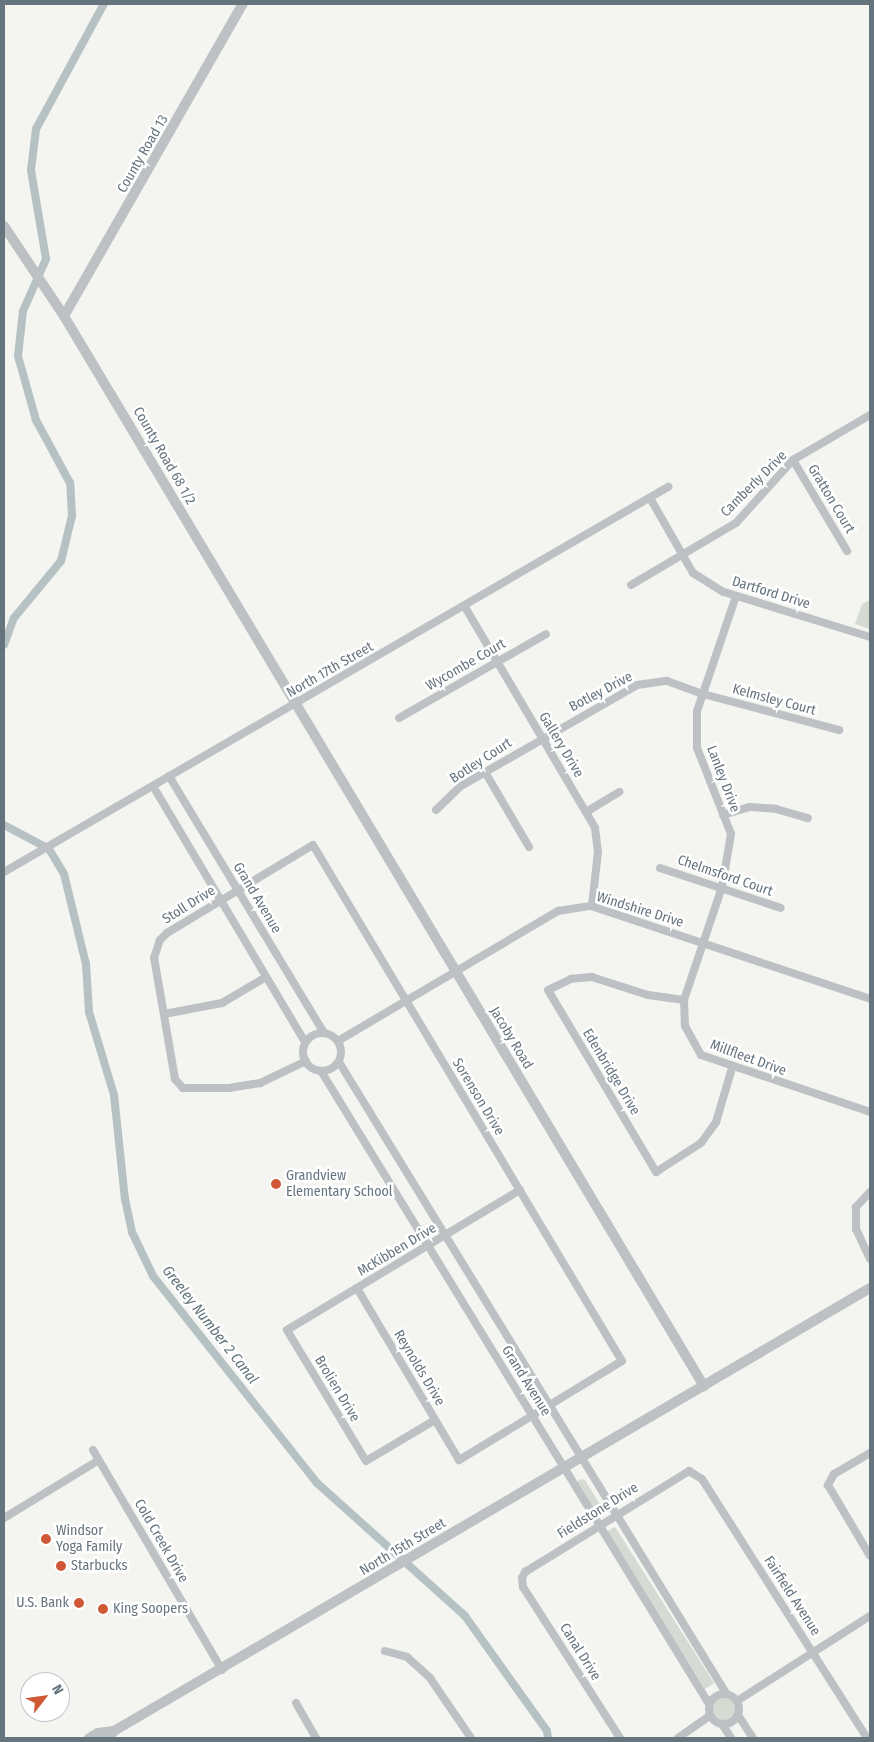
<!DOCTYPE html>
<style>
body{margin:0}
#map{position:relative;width:874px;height:1742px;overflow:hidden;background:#f4f4f0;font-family:"Fira Sans Condensed",sans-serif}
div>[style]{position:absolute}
.green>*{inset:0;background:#d5dad2}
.canal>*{height:8px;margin:-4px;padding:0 4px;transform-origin:4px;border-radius:4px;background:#b6c1c4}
.minor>*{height:8px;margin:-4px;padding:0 4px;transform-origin:4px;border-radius:4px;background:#bdc1c4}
.minor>.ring{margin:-4px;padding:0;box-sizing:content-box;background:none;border:8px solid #bdc1c4;border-radius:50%}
.tertiary>*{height:10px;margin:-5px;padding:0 5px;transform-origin:5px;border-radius:5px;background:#bdc1c4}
.dots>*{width:14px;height:14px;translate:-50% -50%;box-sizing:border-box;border:2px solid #fff;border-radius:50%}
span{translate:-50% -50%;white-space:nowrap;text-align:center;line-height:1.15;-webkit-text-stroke:5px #fff;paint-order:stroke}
.street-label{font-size:14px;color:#66747e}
.poi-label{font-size:14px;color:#66747e}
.left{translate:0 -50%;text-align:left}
.right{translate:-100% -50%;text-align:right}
.water-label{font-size:15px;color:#62757b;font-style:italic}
.frame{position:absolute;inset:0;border:5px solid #66747e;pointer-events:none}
.north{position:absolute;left:20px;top:1672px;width:50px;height:50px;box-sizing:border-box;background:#fff;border:1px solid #c2c7cb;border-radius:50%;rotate:60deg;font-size:14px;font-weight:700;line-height:20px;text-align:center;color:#66747e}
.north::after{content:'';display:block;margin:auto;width:18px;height:22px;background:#cf5836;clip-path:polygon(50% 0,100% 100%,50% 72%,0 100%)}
</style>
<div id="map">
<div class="green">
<div style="clip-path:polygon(870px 600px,870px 629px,855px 624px,862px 604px)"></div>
<div style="clip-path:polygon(580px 1479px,585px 1480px,603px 1509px,596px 1513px,576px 1483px)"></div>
<div style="clip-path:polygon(615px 1527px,714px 1683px,705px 1689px,606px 1532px)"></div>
<div style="clip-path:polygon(723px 1697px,731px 1700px,736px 1708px,733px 1717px,724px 1721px,715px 1717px,712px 1708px,715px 1700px)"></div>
</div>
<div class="canal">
<div style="left:4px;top:645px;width:29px;rotate:-70deg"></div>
<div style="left:14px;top:618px;width:74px;rotate:-50.5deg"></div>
<div style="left:61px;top:561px;width:46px;rotate:-76.3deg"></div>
<div style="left:72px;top:516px;width:33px;rotate:-93deg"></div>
<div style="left:70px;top:483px;width:72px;rotate:-118.4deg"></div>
<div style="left:36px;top:420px;width:66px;rotate:-105.7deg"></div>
<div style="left:18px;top:356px;width:45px;rotate:-83.7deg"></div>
<div style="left:23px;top:311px;width:57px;rotate:-66.1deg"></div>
<div style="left:46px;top:259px;width:90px;rotate:-99.6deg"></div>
<div style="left:31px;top:170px;width:41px;rotate:-83deg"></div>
<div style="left:36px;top:129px;width:142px;rotate:-61.5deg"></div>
<div style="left:4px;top:825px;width:51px;rotate:28.1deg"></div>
<div style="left:49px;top:849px;width:29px;rotate:59deg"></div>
<div style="left:64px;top:874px;width:93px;rotate:76.3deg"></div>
<div style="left:86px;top:964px;width:48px;rotate:86.4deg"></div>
<div style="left:89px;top:1012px;width:87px;rotate:73.2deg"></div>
<div style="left:114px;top:1095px;width:105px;rotate:84deg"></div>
<div style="left:125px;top:1199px;width:34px;rotate:78deg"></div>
<div style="left:132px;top:1232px;width:49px;rotate:64.5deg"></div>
<div style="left:153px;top:1276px;width:264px;rotate:51.6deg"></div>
<div style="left:317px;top:1483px;width:199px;rotate:41.9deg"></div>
<div style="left:465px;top:1616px;width:141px;rotate:54.5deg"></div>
<div style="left:547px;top:1731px;width:7px;rotate:82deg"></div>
</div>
<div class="minor">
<div style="left:793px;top:460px;width:106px;rotate:59.3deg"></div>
<div style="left:650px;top:498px;width:86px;rotate:60.2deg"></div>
<div style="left:693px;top:573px;width:36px;rotate:32deg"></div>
<div style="left:724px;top:592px;width:153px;rotate:17.1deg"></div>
<div style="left:631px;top:585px;width:122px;rotate:-30.6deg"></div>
<div style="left:736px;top:523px;width:85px;rotate:-47.9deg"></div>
<div style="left:793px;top:460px;width:89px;rotate:-30.3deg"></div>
<div style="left:736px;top:596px;width:121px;rotate:108.7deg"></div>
<div style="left:697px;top:711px;width:37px;rotate:90deg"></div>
<div style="left:697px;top:748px;width:92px;rotate:68.4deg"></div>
<div style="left:731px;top:834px;width:54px;rotate:99.6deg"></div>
<div style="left:722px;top:887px;width:119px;rotate:108.6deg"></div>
<div style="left:684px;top:1000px;width:26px;rotate:88deg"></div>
<div style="left:685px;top:1026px;width:33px;rotate:61deg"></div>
<div style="left:701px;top:1055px;width:178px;rotate:18.6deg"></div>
<div style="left:465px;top:607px;width:256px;rotate:59.5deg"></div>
<div style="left:595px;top:828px;width:23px;rotate:83deg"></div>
<div style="left:598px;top:851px;width:55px;rotate:96.2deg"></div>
<div style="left:399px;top:718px;width:169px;rotate:-29.7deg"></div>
<div style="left:485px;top:772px;width:87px;rotate:59.6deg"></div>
<div style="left:169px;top:776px;width:300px;rotate:58.9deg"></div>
<div style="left:153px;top:786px;width:298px;rotate:59.3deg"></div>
<div style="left:436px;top:810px;width:35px;rotate:-44deg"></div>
<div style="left:461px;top:786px;width:203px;rotate:-29.8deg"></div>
<div style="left:637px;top:685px;width:30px;rotate:-8deg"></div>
<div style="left:667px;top:681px;width:38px;rotate:20deg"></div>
<div style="left:703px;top:694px;width:141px;rotate:14.8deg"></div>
<div style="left:586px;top:812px;width:39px;rotate:-31deg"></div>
<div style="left:723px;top:815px;width:28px;rotate:-17deg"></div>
<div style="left:750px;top:807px;width:26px;rotate:4deg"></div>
<div style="left:776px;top:809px;width:33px;rotate:16deg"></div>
<div style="left:660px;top:868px;width:127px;rotate:18.3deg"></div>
<div style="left:4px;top:872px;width:768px;rotate:-30.11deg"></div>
<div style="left:684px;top:1000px;width:36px;rotate:-172deg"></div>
<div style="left:648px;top:995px;width:59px;rotate:-162.2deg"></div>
<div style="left:592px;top:977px;width:21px;rotate:175deg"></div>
<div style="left:571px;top:979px;width:25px;rotate:154deg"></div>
<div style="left:548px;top:990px;width:212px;rotate:59.3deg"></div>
<div style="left:656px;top:1172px;width:54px;rotate:-32.8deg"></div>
<div style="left:701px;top:1143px;width:26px;rotate:-54deg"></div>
<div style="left:716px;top:1122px;width:56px;rotate:-73.5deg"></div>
<div style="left:164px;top:1014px;width:59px;rotate:-10.7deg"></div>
<div style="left:222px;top:1003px;width:51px;rotate:-30.6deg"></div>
<div class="ring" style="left:303px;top:1033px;width:30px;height:30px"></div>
<div style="left:338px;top:1041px;width:256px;rotate:-30.6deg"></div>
<div style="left:558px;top:911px;width:33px;rotate:-9deg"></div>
<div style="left:591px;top:906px;width:294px;rotate:18.4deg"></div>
<div style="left:306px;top:1061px;width:51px;rotate:154.4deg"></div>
<div style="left:260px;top:1083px;width:30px;rotate:171deg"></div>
<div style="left:230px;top:1088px;width:47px;rotate:180deg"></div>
<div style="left:183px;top:1088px;width:12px;rotate:-132deg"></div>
<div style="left:175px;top:1079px;width:123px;rotate:-99.8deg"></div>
<div style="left:154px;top:958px;width:19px;rotate:-72deg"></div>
<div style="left:160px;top:940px;width:10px;rotate:-45deg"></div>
<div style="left:167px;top:933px;width:170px;rotate:-31.1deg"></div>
<div style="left:313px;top:845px;width:601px;rotate:59.09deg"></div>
<div style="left:622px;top:1361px;width:191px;rotate:148.7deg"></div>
<div style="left:459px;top:1460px;width:200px;rotate:-120.7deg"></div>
<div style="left:339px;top:1062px;width:740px;rotate:58.48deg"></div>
<div style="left:321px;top:1071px;width:742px;rotate:58.49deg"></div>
<div style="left:870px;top:1192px;width:21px;rotate:133deg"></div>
<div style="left:856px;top:1207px;width:22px;rotate:90deg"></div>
<div style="left:856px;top:1229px;width:33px;rotate:65deg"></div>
<div style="left:435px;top:1420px;width:80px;rotate:149.3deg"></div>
<div style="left:366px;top:1461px;width:153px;rotate:-121.1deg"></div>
<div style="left:287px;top:1330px;width:272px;rotate:-31deg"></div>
<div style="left:93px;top:1450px;width:255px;rotate:59.6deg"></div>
<div style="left:870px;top:1453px;width:42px;rotate:149.7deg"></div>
<div style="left:834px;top:1474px;width:13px;rotate:119deg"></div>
<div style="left:828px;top:1485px;width:82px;rotate:59.4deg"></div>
<div style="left:4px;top:1518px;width:111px;rotate:-31.4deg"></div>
<div style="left:385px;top:1651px;width:23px;rotate:15deg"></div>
<div style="left:407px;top:1657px;width:31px;rotate:42deg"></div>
<div style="left:430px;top:1678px;width:73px;rotate:55.7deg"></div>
<div class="ring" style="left:709px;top:1694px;width:22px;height:22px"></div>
<div style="left:737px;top:1701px;width:158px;rotate:-32.6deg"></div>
<div style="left:296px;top:1703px;width:40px;rotate:60.3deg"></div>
<div style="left:738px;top:1715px;width:27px;rotate:57deg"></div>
<div style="left:722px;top:1724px;width:17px;rotate:57deg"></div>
<div style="left:620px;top:1738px;width:179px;rotate:-122.7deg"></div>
<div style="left:523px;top:1587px;width:9px;rotate:-96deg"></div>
<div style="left:522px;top:1578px;width:7px;rotate:-63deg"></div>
<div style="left:525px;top:1572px;width:193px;rotate:-31.6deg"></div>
<div style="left:689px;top:1471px;width:15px;rotate:32deg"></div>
<div style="left:702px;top:1479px;width:307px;rotate:57.5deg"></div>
<div style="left:678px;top:1738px;width:39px;rotate:-35deg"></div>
</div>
<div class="tertiary">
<div style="left:4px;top:226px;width:108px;rotate:56.3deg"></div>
<div style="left:64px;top:316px;width:1247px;rotate:59.12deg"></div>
<div style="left:64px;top:316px;width:360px;rotate:-60.2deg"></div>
<div style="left:89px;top:1738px;width:10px;rotate:-29deg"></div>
<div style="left:98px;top:1733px;width:16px;rotate:-7deg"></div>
<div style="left:108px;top:1738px;width:9px;rotate:-49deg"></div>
<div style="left:114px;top:1731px;width:876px;rotate:-30.37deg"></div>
</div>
<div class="dots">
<div style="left:276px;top:1184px;background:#cf5836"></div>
<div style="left:46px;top:1539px;background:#cf5836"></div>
<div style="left:61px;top:1566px;background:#cf5836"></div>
<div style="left:79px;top:1603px;background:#cf5836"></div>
<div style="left:103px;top:1609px;background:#cf5836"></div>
</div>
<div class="street-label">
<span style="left:143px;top:154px;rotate:-60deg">County Road 13</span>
<span style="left:164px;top:456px;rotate:60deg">County Road 68 1/2</span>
<span style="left:754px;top:484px;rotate:-45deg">Camberly Drive</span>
<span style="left:831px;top:499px;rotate:59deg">Gratton Court</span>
<span style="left:771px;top:593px;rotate:17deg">Dartford Drive</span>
<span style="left:466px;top:665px;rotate:-30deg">Wycombe Court</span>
<span style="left:330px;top:670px;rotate:-30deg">North 17th Street</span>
<span style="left:601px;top:692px;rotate:-28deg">Botley Drive</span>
<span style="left:774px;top:700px;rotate:15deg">Kelmsley Court</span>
<span style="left:561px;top:745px;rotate:59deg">Gallery Drive</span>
<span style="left:481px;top:761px;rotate:-33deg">Botley Court</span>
<span style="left:723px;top:779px;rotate:69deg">Lanley Drive</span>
<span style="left:725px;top:876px;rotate:19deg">Chelmsford Court</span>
<span style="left:257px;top:898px;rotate:59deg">Grand Avenue</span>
<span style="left:189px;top:905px;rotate:-32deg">Stoll Drive</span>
<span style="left:640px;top:910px;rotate:17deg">Windshire Drive</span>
<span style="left:511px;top:1038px;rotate:59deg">Jacoby Road</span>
<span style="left:748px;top:1058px;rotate:20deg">Millfleet Drive</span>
<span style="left:611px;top:1072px;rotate:59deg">Edenbridge Drive</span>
<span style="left:478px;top:1097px;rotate:59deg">Sorenson Drive</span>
<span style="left:397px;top:1250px;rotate:-31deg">McKibben Drive</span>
<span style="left:419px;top:1368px;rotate:59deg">Reynolds Drive</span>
<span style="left:526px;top:1381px;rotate:58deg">Grand Avenue</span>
<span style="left:337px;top:1389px;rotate:59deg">Brolien Drive</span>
<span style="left:598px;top:1511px;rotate:-32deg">Fieldstone Drive</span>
<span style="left:161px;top:1541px;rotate:60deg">Cold Creek Drive</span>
<span style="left:403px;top:1547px;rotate:-31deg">North 15th Street</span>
<span style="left:792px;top:1596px;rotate:57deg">Fairfield Avenue</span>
<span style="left:580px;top:1652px;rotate:58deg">Canal Drive</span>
</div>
<div class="poi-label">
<span class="left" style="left:286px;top:1184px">Grandview<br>Elementary School</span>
<span class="left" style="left:56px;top:1539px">Windsor<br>Yoga Family</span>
<span class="left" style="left:71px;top:1566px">Starbucks</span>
<span class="right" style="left:69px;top:1603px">U.S. Bank</span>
<span class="left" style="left:113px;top:1609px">King Soopers</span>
</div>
<div class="water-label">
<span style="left:210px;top:1325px;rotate:52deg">Greeley Number 2 Canal</span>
</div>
<div class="frame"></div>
<div class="north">N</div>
</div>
